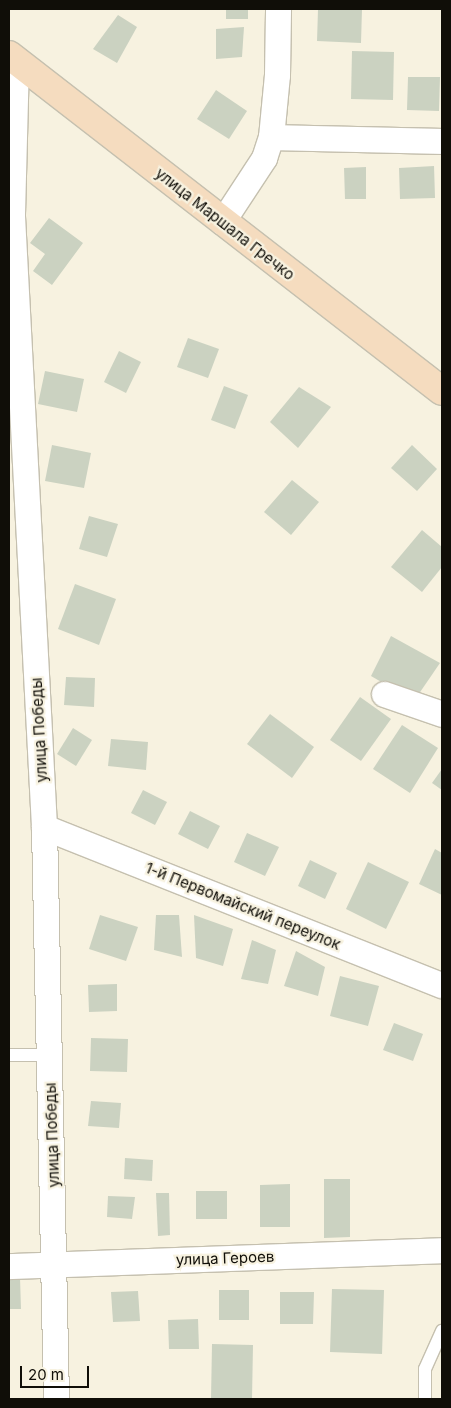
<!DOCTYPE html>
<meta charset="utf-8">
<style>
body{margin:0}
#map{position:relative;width:451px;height:1408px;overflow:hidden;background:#f7f2e0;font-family:Inter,sans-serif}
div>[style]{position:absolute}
.building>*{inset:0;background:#cbd2c1}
.roads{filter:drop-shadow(1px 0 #c5c0af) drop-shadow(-1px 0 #c5c0af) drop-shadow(0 1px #c5c0af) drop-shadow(0 -1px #c5c0af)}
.lane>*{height:12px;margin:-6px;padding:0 6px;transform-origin:6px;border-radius:6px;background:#fff}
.street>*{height:25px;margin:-12.5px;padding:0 12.5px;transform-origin:12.5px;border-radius:12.5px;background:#fff}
.secondary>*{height:28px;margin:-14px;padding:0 14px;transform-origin:14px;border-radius:14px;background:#f5dcbf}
span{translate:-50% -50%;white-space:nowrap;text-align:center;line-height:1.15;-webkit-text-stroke:4.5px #f7f2e0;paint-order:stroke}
.street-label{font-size:15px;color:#100e08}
.frame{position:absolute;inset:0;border:10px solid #100e08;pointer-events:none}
.scale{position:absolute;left:20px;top:1366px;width:69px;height:22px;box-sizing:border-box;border:2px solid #100e08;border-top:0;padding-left:6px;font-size:15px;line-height:18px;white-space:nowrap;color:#100e08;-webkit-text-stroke:4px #f7f2e0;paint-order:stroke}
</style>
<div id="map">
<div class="building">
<div style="clip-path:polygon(226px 9px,248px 9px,248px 19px,226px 19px)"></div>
<div style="clip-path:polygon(318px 9px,362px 9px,361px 43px,317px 41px)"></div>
<div style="clip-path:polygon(118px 15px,137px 27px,117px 63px,93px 49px)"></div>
<div style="clip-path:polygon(244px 27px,242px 57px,216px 59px,216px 29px)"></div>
<div style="clip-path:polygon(352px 51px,394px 52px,393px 100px,351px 99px)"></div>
<div style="clip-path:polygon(408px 77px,440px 77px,439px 111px,407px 110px)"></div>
<div style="clip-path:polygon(216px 90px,247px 111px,229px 139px,197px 119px)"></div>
<div style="clip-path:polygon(434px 166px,435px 198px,400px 199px,399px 168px)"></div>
<div style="clip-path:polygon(366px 167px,366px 199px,345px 199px,344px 168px)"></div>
<div style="clip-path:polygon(49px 218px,83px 243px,52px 285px,33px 271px,45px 254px,30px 243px)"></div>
<div style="clip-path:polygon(188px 338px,219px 349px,208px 378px,177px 367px)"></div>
<div style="clip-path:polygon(119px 351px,141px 362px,126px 393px,104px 382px)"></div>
<div style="clip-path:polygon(45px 371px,84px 379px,77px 412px,38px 404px)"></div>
<div style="clip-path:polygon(224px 386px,248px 395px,235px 429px,211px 420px)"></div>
<div style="clip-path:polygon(299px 387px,331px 407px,298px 448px,270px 422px)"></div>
<div style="clip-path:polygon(52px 445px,91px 453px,84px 488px,45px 481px)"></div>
<div style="clip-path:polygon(412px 445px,437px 469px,417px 491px,391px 468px)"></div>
<div style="clip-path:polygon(292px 480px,319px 502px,291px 535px,264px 512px)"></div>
<div style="clip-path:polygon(89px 516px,118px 524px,107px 557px,79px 549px)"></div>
<div style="clip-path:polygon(422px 530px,442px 547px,442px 567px,422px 592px,391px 567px)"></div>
<div style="clip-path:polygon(75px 584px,116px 599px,99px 645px,58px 629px)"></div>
<div style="clip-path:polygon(391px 636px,440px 663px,414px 701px,371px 676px)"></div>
<div style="clip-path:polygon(66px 677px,95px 678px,94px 707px,64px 705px)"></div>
<div style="clip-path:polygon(360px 697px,391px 719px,361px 761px,330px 740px)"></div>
<div style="clip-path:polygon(270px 714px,314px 747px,292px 778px,247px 744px)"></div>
<div style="clip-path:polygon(402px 725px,438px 748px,410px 793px,373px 769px)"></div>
<div style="clip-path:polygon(73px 728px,92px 740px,76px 766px,57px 754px)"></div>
<div style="clip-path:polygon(111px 739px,148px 742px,146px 770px,108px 766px)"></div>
<div style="clip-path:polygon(442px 769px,442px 790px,432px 783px)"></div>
<div style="clip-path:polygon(143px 790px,167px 802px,155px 825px,131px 813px)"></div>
<div style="clip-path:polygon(190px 811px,220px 826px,208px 849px,178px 834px)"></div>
<div style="clip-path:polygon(247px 833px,279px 847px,265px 876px,234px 862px)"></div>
<div style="clip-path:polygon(435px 849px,442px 853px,442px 895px,419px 884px)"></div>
<div style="clip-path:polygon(310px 860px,337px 873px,325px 899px,298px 886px)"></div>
<div style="clip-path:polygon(368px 862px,409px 882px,386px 929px,346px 909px)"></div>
<div style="clip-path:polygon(100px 915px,138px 927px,126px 961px,89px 949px)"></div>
<div style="clip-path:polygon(156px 915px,179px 915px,182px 957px,154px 950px)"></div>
<div style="clip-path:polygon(194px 915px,233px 929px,223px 966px,196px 958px)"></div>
<div style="clip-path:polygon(252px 940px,276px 950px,268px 984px,241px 979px)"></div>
<div style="clip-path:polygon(296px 951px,325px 967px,318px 996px,284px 986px)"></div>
<div style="clip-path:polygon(340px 976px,379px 986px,368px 1026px,330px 1016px)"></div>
<div style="clip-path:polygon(117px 984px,117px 1011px,89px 1012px,88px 985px)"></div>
<div style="clip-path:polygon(394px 1023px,423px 1034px,413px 1061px,383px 1050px)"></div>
<div style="clip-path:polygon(91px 1038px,128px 1039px,127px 1072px,90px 1071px)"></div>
<div style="clip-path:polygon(91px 1101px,121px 1103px,119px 1128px,88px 1126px)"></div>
<div style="clip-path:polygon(125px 1158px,153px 1160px,152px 1181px,124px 1179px)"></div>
<div style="clip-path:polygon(324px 1179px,350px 1179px,350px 1237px,324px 1238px)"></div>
<div style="clip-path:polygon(290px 1184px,290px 1227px,260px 1227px,260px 1185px)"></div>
<div style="clip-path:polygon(196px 1191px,227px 1191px,227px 1219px,196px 1219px)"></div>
<div style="clip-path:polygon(156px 1193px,169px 1193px,170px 1235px,158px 1236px)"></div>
<div style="clip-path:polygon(108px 1196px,135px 1197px,132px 1219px,107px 1217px)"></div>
<div style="clip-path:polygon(9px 1278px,20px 1278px,21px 1309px,9px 1309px)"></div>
<div style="clip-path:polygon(332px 1289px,384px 1290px,382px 1354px,330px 1352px)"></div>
<div style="clip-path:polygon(219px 1290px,249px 1290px,249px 1320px,219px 1320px)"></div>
<div style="clip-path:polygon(138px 1291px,140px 1321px,113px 1322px,111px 1292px)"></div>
<div style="clip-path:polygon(280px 1292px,314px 1292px,313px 1324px,280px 1324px)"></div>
<div style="clip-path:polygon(198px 1319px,199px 1349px,169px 1349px,168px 1320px)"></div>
<div style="clip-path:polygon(212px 1344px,253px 1345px,252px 1399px,211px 1399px)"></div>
</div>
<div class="roads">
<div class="lane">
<div style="left:9px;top:1055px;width:41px"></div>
<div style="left:425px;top:1399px;width:30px;rotate:-90deg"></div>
<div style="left:425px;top:1369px;width:42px;rotate:-65.9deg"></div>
</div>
<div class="street">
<div style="left:16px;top:61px;width:155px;rotate:91.5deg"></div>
<div style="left:12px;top:216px;width:612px;rotate:87deg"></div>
<div style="left:44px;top:827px;width:572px;rotate:88.8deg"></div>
<div style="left:271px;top:137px;width:171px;rotate:1.3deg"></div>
<div style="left:222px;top:222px;width:77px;rotate:-56.7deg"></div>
<div style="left:264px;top:158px;width:22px;rotate:-72deg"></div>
<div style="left:271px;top:137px;width:62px;rotate:-84.5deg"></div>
<div style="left:277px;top:75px;width:66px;rotate:-89.1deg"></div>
<div style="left:384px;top:694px;width:61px;rotate:19deg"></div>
<div style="left:44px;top:827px;width:428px;rotate:21.7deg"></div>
<div style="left:9px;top:1266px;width:433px;rotate:-2.1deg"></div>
</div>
<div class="secondary">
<div style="left:9px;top:55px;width:548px;rotate:37.81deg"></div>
</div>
</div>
<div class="street-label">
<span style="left:225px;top:224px;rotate:38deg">улица Маршала Гречко</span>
<span style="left:39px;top:730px;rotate:-93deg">улица Победы</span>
<span style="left:243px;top:906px;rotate:22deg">1-й Первомайский переулок</span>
<span style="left:52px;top:1135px;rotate:-92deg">улица Победы</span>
<span style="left:225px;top:1258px;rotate:-2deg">улица Героев</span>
</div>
<div class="frame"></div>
<div class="scale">20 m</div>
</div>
